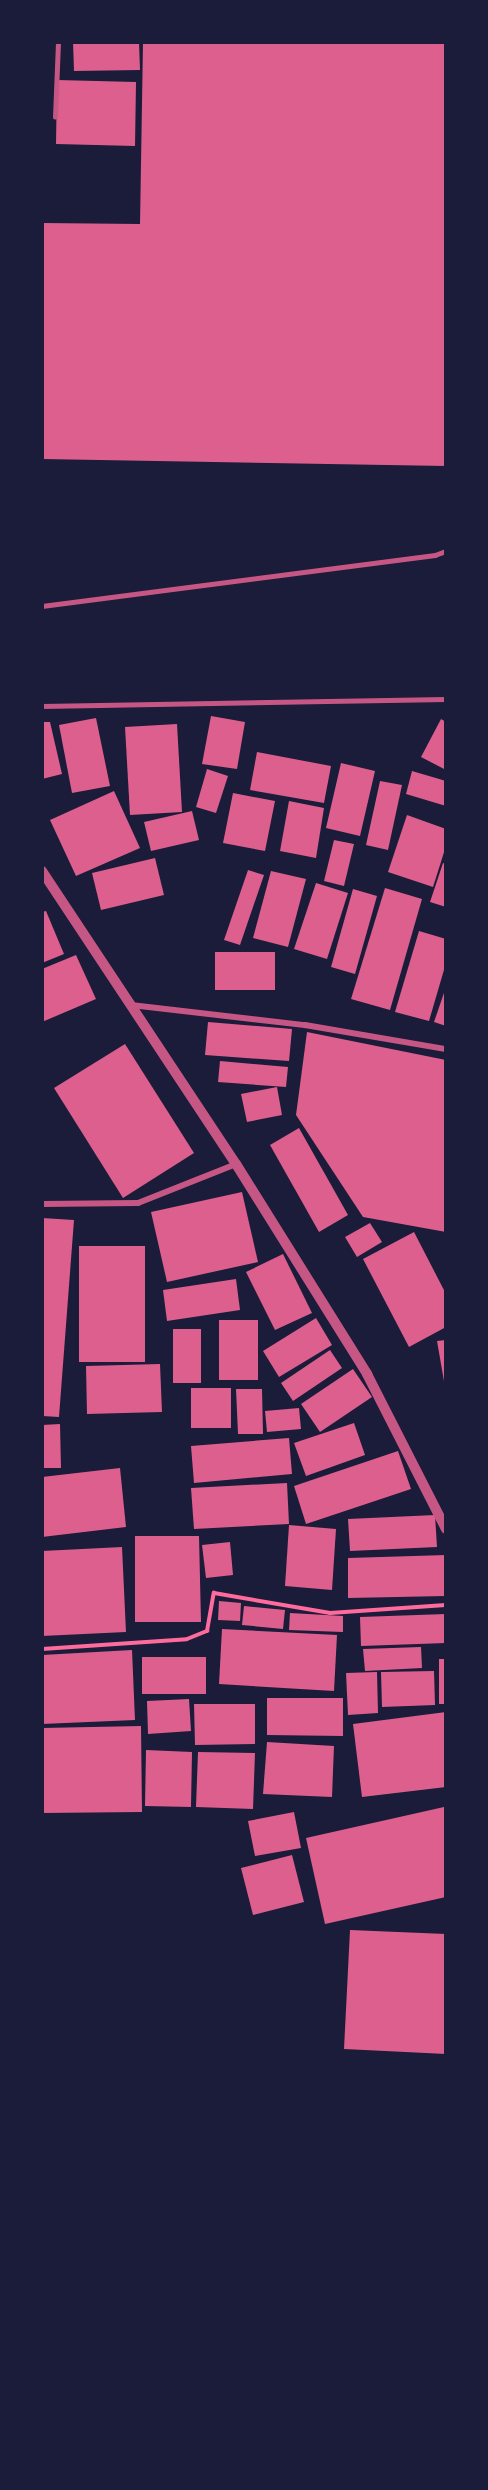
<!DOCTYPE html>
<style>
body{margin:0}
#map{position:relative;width:488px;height:2490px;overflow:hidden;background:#1b1b3a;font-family:"Alegreya Sans",sans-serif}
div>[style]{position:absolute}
.building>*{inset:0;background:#dd5f8e}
.path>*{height:4px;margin:-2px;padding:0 2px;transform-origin:2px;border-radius:2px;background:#ff6b9d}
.service>*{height:4.5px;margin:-2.25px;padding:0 2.25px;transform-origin:2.25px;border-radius:2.25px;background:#c65784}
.minor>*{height:6px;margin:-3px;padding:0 3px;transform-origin:3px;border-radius:3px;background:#c65784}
.tertiary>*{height:10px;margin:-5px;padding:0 5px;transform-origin:5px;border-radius:5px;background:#c65784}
span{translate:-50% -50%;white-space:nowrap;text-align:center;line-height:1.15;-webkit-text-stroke:6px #1b1b3a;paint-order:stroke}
.frame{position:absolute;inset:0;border:44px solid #1b1b3a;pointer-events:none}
</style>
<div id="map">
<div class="building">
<div style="clip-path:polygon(73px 42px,139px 42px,140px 70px,74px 71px)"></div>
<div style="clip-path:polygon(143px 42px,446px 42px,446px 466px,42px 459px,42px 223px,140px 224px)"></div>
<div style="clip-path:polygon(57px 80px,136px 82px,135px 146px,56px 144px)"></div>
<div style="clip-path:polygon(211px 716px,245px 722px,237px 769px,202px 764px)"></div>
<div style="clip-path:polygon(96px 718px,110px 786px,72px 793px,59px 725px)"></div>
<div style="clip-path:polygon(441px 719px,446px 722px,446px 770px,421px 757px)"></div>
<div style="clip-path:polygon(42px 722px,50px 722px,62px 774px,42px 779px)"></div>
<div style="clip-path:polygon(177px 724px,182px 812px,130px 815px,125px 727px)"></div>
<div style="clip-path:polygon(257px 752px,331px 766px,324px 803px,250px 790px)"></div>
<div style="clip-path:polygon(341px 763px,375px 771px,360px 836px,326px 828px)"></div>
<div style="clip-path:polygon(207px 769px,228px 776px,216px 813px,196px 807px)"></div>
<div style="clip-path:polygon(412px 771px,446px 781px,446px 806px,406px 794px)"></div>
<div style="clip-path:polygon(380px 781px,402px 785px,388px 850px,366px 845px)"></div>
<div style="clip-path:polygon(114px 791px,140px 848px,76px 876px,50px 820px)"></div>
<div style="clip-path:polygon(233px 793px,275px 801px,265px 851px,223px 843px)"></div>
<div style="clip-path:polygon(289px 801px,324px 808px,316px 858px,280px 851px)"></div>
<div style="clip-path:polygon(192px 811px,199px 840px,151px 851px,144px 822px)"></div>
<div style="clip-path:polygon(407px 815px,446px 829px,446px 846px,433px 887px,388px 872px)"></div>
<div style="clip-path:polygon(334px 840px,354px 844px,344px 886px,324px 881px)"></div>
<div style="clip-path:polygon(155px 858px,164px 895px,101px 910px,92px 873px)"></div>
<div style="clip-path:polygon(443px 863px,446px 864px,446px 907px,430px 902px)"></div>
<div style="clip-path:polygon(248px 870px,264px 875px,240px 945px,224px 940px)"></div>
<div style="clip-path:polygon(271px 871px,306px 879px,288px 947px,253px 938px)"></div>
<div style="clip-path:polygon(316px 883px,348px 893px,327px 959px,294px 949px)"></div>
<div style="clip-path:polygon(385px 888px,422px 899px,390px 1010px,351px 999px)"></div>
<div style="clip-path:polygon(353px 889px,377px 896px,355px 974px,331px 967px)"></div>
<div style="clip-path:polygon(46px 911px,64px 954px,42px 963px,42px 912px)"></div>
<div style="clip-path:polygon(419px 931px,446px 939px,446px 963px,429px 1021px,395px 1012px)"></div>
<div style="clip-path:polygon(215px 952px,275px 952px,275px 990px,215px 990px)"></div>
<div style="clip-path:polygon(76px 955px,96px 999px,42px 1022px,42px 969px)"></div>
<div style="clip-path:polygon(446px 987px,446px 1026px,434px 1022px)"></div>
<div style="clip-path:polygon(208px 1022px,292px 1029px,289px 1061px,205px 1055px)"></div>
<div style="clip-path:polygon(307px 1032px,446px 1060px,446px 1232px,363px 1217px,296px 1115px)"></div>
<div style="clip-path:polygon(125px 1044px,194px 1153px,123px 1198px,54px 1088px)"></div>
<div style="clip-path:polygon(220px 1061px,288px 1067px,286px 1087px,218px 1082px)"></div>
<div style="clip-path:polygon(277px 1087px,282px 1115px,247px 1122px,241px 1094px)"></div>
<div style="clip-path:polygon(299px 1128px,348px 1215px,319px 1232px,270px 1145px)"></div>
<div style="clip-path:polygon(242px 1192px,258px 1262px,167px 1282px,151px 1212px)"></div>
<div style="clip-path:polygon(42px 1218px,74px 1220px,59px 1417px,42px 1416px)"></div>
<div style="clip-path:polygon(370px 1223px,382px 1242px,357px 1257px,345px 1237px)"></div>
<div style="clip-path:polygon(414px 1232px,446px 1294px,446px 1327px,409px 1347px,363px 1259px)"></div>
<div style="clip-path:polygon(79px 1246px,145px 1246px,145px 1362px,79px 1362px)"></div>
<div style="clip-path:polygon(283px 1254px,312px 1313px,275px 1330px,246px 1272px)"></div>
<div style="clip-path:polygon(236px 1279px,240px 1310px,167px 1321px,163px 1290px)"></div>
<div style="clip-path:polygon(316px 1318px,332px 1345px,279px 1377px,263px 1351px)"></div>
<div style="clip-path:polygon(219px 1320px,258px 1320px,258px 1380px,219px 1380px)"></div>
<div style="clip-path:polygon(173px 1329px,201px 1329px,201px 1383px,173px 1383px)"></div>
<div style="clip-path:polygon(446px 1340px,446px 1387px,445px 1387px,437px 1341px)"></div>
<div style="clip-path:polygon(330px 1350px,342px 1368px,293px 1401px,281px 1383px)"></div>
<div style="clip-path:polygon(160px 1364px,162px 1412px,87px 1414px,86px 1366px)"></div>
<div style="clip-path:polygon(353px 1369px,372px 1397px,320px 1432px,301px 1404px)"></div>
<div style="clip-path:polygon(191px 1388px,231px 1388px,231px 1428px,191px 1428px)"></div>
<div style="clip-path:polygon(236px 1389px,262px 1389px,263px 1434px,238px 1434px)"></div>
<div style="clip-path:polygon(299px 1408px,301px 1429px,267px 1432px,265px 1411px)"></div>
<div style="clip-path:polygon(354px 1423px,365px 1455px,306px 1476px,294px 1443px)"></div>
<div style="clip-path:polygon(60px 1424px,61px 1468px,42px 1468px,42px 1425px)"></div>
<div style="clip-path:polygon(289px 1438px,292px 1474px,194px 1483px,191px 1446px)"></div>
<div style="clip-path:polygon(398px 1451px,411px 1489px,306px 1524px,294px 1486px)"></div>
<div style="clip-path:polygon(120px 1468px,126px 1527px,42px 1537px,42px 1477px)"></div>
<div style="clip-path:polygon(287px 1483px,289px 1524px,194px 1529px,191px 1488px)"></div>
<div style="clip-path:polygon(435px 1515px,437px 1547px,350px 1551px,348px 1519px)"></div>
<div style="clip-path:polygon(289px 1525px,336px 1529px,332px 1590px,285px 1586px)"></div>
<div style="clip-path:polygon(135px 1536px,199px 1536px,201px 1622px,135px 1622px)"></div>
<div style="clip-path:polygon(230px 1542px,233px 1575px,206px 1578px,202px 1545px)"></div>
<div style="clip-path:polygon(122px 1547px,126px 1632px,42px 1636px,42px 1551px)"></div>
<div style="clip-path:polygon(446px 1555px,446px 1596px,348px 1598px,348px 1558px)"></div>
<div style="clip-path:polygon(219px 1601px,241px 1603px,240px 1621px,218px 1620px)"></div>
<div style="clip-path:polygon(244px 1606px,285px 1610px,283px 1629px,242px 1625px)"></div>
<div style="clip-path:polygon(290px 1613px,343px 1616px,343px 1632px,289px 1630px)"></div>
<div style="clip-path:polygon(446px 1614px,446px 1643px,361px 1646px,360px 1617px)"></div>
<div style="clip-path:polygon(222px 1629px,337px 1635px,334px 1691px,219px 1684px)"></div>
<div style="clip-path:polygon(421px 1647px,422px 1668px,365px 1671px,363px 1649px)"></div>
<div style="clip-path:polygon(132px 1650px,135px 1720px,42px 1724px,42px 1655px)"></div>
<div style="clip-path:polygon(142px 1657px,206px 1657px,206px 1694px,142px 1694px)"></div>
<div style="clip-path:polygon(439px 1659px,446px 1659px,446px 1704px,439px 1704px)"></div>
<div style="clip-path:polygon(434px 1671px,435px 1705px,382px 1707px,381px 1672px)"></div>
<div style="clip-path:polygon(377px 1672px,378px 1713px,348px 1715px,346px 1673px)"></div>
<div style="clip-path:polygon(267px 1698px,343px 1698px,343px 1736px,267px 1735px)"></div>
<div style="clip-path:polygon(189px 1699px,191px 1731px,148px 1734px,147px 1701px)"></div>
<div style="clip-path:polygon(194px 1704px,255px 1704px,255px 1744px,195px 1745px)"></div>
<div style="clip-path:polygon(446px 1712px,446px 1787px,362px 1797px,353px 1724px)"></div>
<div style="clip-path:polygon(141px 1726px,142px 1812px,42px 1813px,42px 1728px)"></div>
<div style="clip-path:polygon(267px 1742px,334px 1746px,332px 1797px,263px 1794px)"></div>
<div style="clip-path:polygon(146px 1750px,192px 1752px,191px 1807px,145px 1806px)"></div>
<div style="clip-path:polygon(198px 1752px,255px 1753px,253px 1809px,196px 1807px)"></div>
<div style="clip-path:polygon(444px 1807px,446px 1897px,325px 1924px,306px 1838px)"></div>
<div style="clip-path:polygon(294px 1812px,301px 1848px,255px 1856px,248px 1821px)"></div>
<div style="clip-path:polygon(292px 1855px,304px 1902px,253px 1915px,241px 1868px)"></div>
<div style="clip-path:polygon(350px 1930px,446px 1934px,446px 2054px,344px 2049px)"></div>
</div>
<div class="path">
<div style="left:42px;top:1649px;width:145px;rotate:-3.9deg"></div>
<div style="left:187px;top:1639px;width:22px;rotate:-22deg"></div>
<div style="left:207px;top:1631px;width:39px;rotate:-80deg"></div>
<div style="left:214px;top:1593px;width:118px;rotate:9.8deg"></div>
<div style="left:330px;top:1613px;width:116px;rotate:-3.9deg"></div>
</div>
<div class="service">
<div style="left:55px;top:117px;width:75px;rotate:-87.7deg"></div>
<div style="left:42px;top:606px;width:396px;rotate:-7.4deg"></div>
<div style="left:435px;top:555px;width:12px;rotate:-20deg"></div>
<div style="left:42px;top:706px;width:404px;rotate:-1deg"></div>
</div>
<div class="minor">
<div style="left:131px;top:1005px;width:175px;rotate:6.6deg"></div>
<div style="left:305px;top:1025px;width:143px;rotate:9.7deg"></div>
<div style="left:42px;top:1204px;width:96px;rotate:-0.6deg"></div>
<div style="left:138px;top:1203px;width:105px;rotate:-21.7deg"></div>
</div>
<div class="tertiary">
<div style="left:42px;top:871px;width:351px;rotate:56.5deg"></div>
<div style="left:236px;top:1164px;width:248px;rotate:58deg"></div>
<div style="left:367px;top:1374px;width:174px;rotate:63deg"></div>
</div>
<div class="frame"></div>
</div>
